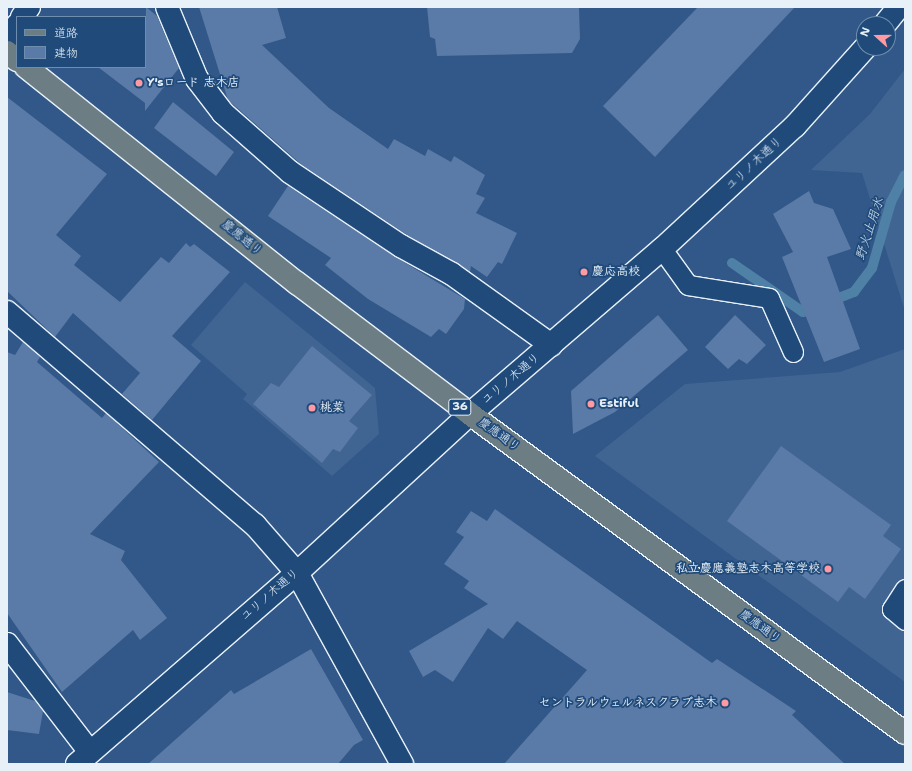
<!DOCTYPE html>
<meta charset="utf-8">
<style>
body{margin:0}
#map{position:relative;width:912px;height:771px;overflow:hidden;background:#315888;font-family:"Shantell Sans","Klee One",sans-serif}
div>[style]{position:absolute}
.built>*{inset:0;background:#406593}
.stream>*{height:10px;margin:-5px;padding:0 5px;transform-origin:5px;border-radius:5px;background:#4f80a6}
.building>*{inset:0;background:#5a7aa7}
.roads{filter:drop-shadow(1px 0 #e8f1f8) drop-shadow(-1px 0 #e8f1f8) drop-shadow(0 1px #e8f1f8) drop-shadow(0 -1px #e8f1f8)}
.lane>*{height:19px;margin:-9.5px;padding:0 9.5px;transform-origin:9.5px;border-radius:9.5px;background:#1f4a7a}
.street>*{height:22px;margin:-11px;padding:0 11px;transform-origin:11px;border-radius:11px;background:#1f4a7a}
.secondary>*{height:22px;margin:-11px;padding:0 11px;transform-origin:11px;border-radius:11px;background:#1f4a7a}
.primary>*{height:22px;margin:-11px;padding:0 11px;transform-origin:11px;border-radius:11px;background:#6c7e84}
.dots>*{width:11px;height:11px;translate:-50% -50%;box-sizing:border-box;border:2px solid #1f4a7a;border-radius:50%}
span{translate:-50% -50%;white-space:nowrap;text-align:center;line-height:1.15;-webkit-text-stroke:3.5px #1f4a7a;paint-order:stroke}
.shield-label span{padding:1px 3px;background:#1f4a7a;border:1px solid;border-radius:3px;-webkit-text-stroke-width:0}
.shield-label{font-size:11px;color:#e8f1f8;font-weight:700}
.poi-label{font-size:12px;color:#e8f1f8;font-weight:700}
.left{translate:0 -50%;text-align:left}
.right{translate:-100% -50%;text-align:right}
.street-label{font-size:12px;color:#e8f1f8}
.water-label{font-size:13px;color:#d1e0ec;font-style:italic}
.frame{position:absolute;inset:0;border:8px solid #e8f1f8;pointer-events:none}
.legend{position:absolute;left:16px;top:16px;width:130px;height:52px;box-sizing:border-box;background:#1f4a7a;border:1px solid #6f8dac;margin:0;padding:5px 7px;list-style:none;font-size:12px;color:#e8f1f8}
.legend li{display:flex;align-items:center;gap:8px;height:20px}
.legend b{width:20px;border:1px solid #6f8dac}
.north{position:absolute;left:856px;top:16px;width:40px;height:40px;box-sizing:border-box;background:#1f4a7a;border:1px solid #6f8dac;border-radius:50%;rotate:291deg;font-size:11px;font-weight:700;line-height:16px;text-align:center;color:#e8f1f8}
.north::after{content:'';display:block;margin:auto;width:14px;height:18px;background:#ff9aa2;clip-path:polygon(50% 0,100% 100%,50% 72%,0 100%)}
</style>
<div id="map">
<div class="built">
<div style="clip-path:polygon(905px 69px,905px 311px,862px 173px,811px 170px,870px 114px)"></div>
<div style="clip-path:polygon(245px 282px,375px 388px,379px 434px,332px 476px,243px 399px,247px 394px,191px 345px)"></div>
<div style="clip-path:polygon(905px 349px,905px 682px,595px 456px,685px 384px,840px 372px)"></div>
</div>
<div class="stream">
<div style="left:732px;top:263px;width:86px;rotate:34.6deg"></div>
<div style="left:803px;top:312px;width:55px;rotate:-21.4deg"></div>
<div style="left:854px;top:292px;width:30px;rotate:-53deg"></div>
<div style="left:872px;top:268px;width:69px;rotate:-73.9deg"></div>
<div style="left:891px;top:202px;width:30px;rotate:-63deg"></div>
</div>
<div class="building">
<div style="clip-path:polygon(146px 7px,157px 16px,179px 68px,145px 111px,145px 103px,98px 67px,145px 67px)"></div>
<div style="clip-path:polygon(199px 7px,277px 7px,286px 38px,262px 45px,329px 108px,388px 149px,394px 139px,425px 156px,428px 149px,451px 162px,454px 156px,485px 175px,476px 194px,485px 198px,476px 213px,517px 233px,502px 264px,498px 262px,487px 277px,471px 266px,470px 272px,407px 235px,302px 165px,228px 100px)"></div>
<div style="clip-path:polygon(427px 7px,579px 7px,580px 39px,572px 53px,437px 56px,435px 39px,430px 37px)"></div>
<div style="clip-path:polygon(698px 7px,795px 7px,655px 157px,603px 106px)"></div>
<div style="clip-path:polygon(7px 97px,107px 174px,56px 235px,81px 256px,74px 265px,120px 302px,161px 257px,169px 263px,186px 243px,190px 247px,194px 244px,230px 272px,172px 336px,201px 361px,152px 420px,122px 394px,140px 373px,73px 313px,55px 337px,7px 291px)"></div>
<div style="clip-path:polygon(173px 102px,234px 152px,216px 176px,154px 128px)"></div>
<div style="clip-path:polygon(288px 186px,394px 256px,465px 299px,464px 309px,446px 334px,439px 329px,431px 337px,368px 299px,325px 265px,331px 258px,268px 216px)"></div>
<div style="clip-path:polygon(809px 191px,814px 203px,833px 209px,851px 249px,827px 257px,860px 349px,824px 362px,782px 257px,793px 252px,773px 214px)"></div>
<div style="clip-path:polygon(658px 315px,688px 350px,615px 412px,573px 434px,571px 391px)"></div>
<div style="clip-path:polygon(735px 315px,766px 345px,747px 364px,739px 359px,728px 369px,705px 347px)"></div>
<div style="clip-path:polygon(23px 342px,40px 357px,37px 362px,102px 418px,106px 413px,159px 462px,90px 534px,125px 551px,121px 560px,167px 618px,140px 640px,133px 630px,62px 692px,7px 613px,7px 352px,15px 355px)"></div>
<div style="clip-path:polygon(312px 346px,372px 395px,349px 421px,358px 428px,340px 452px,333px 449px,322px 463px,253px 404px,271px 383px,279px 387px)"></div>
<div style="clip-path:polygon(781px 446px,891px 525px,883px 536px,901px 549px,865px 599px,849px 587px,838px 602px,727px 521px)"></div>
<div style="clip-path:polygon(495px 509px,712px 663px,717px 659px,796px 711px,792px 715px,845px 764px,504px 764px,587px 670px,517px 621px,503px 639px,488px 628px,453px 682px,435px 670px,423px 677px,409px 651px,488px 604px,464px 588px,469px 581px,444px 564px,464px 537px,456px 532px,471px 511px,487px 521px)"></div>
<div style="clip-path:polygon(311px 649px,363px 740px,354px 745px,338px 764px,148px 764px,231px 690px,234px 694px)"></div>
<div style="clip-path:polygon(7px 692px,35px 701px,43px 711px,39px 734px,7px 730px)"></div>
</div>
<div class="roads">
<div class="lane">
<div style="left:662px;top:249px;width:44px;rotate:54.2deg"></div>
<div style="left:688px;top:285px;width:82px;rotate:9.1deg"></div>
<div style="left:769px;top:298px;width:59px;rotate:66deg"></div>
<div style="left:905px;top:589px;width:24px;rotate:123deg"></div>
<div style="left:892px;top:609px;width:17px;rotate:40deg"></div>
</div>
<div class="street">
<div style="left:167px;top:7px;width:78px;rotate:67.4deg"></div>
<div style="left:197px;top:79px;width:43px;rotate:52.6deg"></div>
<div style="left:223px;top:113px;width:89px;rotate:41.4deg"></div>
<div style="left:290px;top:172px;width:133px;rotate:33.7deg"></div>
<div style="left:401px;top:246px;width:58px;rotate:28.8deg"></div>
<div style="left:452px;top:274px;width:122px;rotate:35.6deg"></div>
<div style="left:22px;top:17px;width:12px;rotate:-55deg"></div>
<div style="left:7px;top:40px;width:18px;rotate:-56deg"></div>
<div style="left:7px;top:312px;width:327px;rotate:40.7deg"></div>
<div style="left:255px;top:525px;width:64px;rotate:48.8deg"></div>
<div style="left:297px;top:573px;width:218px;rotate:61.2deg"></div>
<div style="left:7px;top:644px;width:136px;rotate:52.5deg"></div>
</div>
<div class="secondary">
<div style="left:885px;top:24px;width:22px;rotate:-51deg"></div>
<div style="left:77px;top:764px;width:291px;rotate:-41deg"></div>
<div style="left:297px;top:573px;width:235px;rotate:-42.6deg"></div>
<div style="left:470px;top:414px;width:253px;rotate:-40.7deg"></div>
<div style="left:662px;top:249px;width:181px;rotate:-42.8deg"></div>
<div style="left:795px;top:126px;width:105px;rotate:-48.1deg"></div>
</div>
<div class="primary">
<div style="left:7px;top:52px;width:13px;rotate:39deg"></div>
<div style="left:26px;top:67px;width:347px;rotate:38.6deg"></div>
<div style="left:297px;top:283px;width:217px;rotate:37.1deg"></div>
<div style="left:470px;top:414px;width:539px;rotate:36.25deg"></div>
</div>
</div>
<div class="dots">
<div style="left:139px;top:83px;background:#ff9aa2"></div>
<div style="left:584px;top:272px;background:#ff9aa2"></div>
<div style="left:591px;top:404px;background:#ff9aa2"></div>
<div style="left:312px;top:408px;background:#ff9aa2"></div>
<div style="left:828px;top:569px;background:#ff9aa2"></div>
<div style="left:725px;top:703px;background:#ff9aa2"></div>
</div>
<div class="shield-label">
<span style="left:460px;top:407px">36</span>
</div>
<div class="poi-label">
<span class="left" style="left:147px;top:83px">Y'sロード 志木店</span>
<span class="left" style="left:592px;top:272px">慶応高校</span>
<span class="left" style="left:599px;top:404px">Estiful</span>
<span class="left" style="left:320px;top:408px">桃菜</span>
<span class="right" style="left:820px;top:569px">私立慶應義塾志木高等学校</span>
<span class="right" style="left:717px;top:703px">セントラルウェルネスクラブ志木</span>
</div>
<div class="street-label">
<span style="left:754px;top:164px;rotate:-43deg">ユリノ木通り</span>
<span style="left:242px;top:238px;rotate:39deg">慶應通り</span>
<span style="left:511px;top:379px;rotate:-40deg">ユリノ木通り</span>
<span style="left:499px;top:435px;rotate:36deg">慶應通り</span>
<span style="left:270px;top:595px;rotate:-41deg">ユリノ木通り</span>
<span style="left:760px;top:627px;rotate:36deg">慶應通り</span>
</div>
<div class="water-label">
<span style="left:870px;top:229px;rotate:-72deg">野火止用水</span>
</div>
<div class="frame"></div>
<ul class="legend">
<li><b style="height:5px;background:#6c7e84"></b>道路</li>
<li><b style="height:11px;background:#5a7aa7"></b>建物</li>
</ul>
<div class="north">N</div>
</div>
